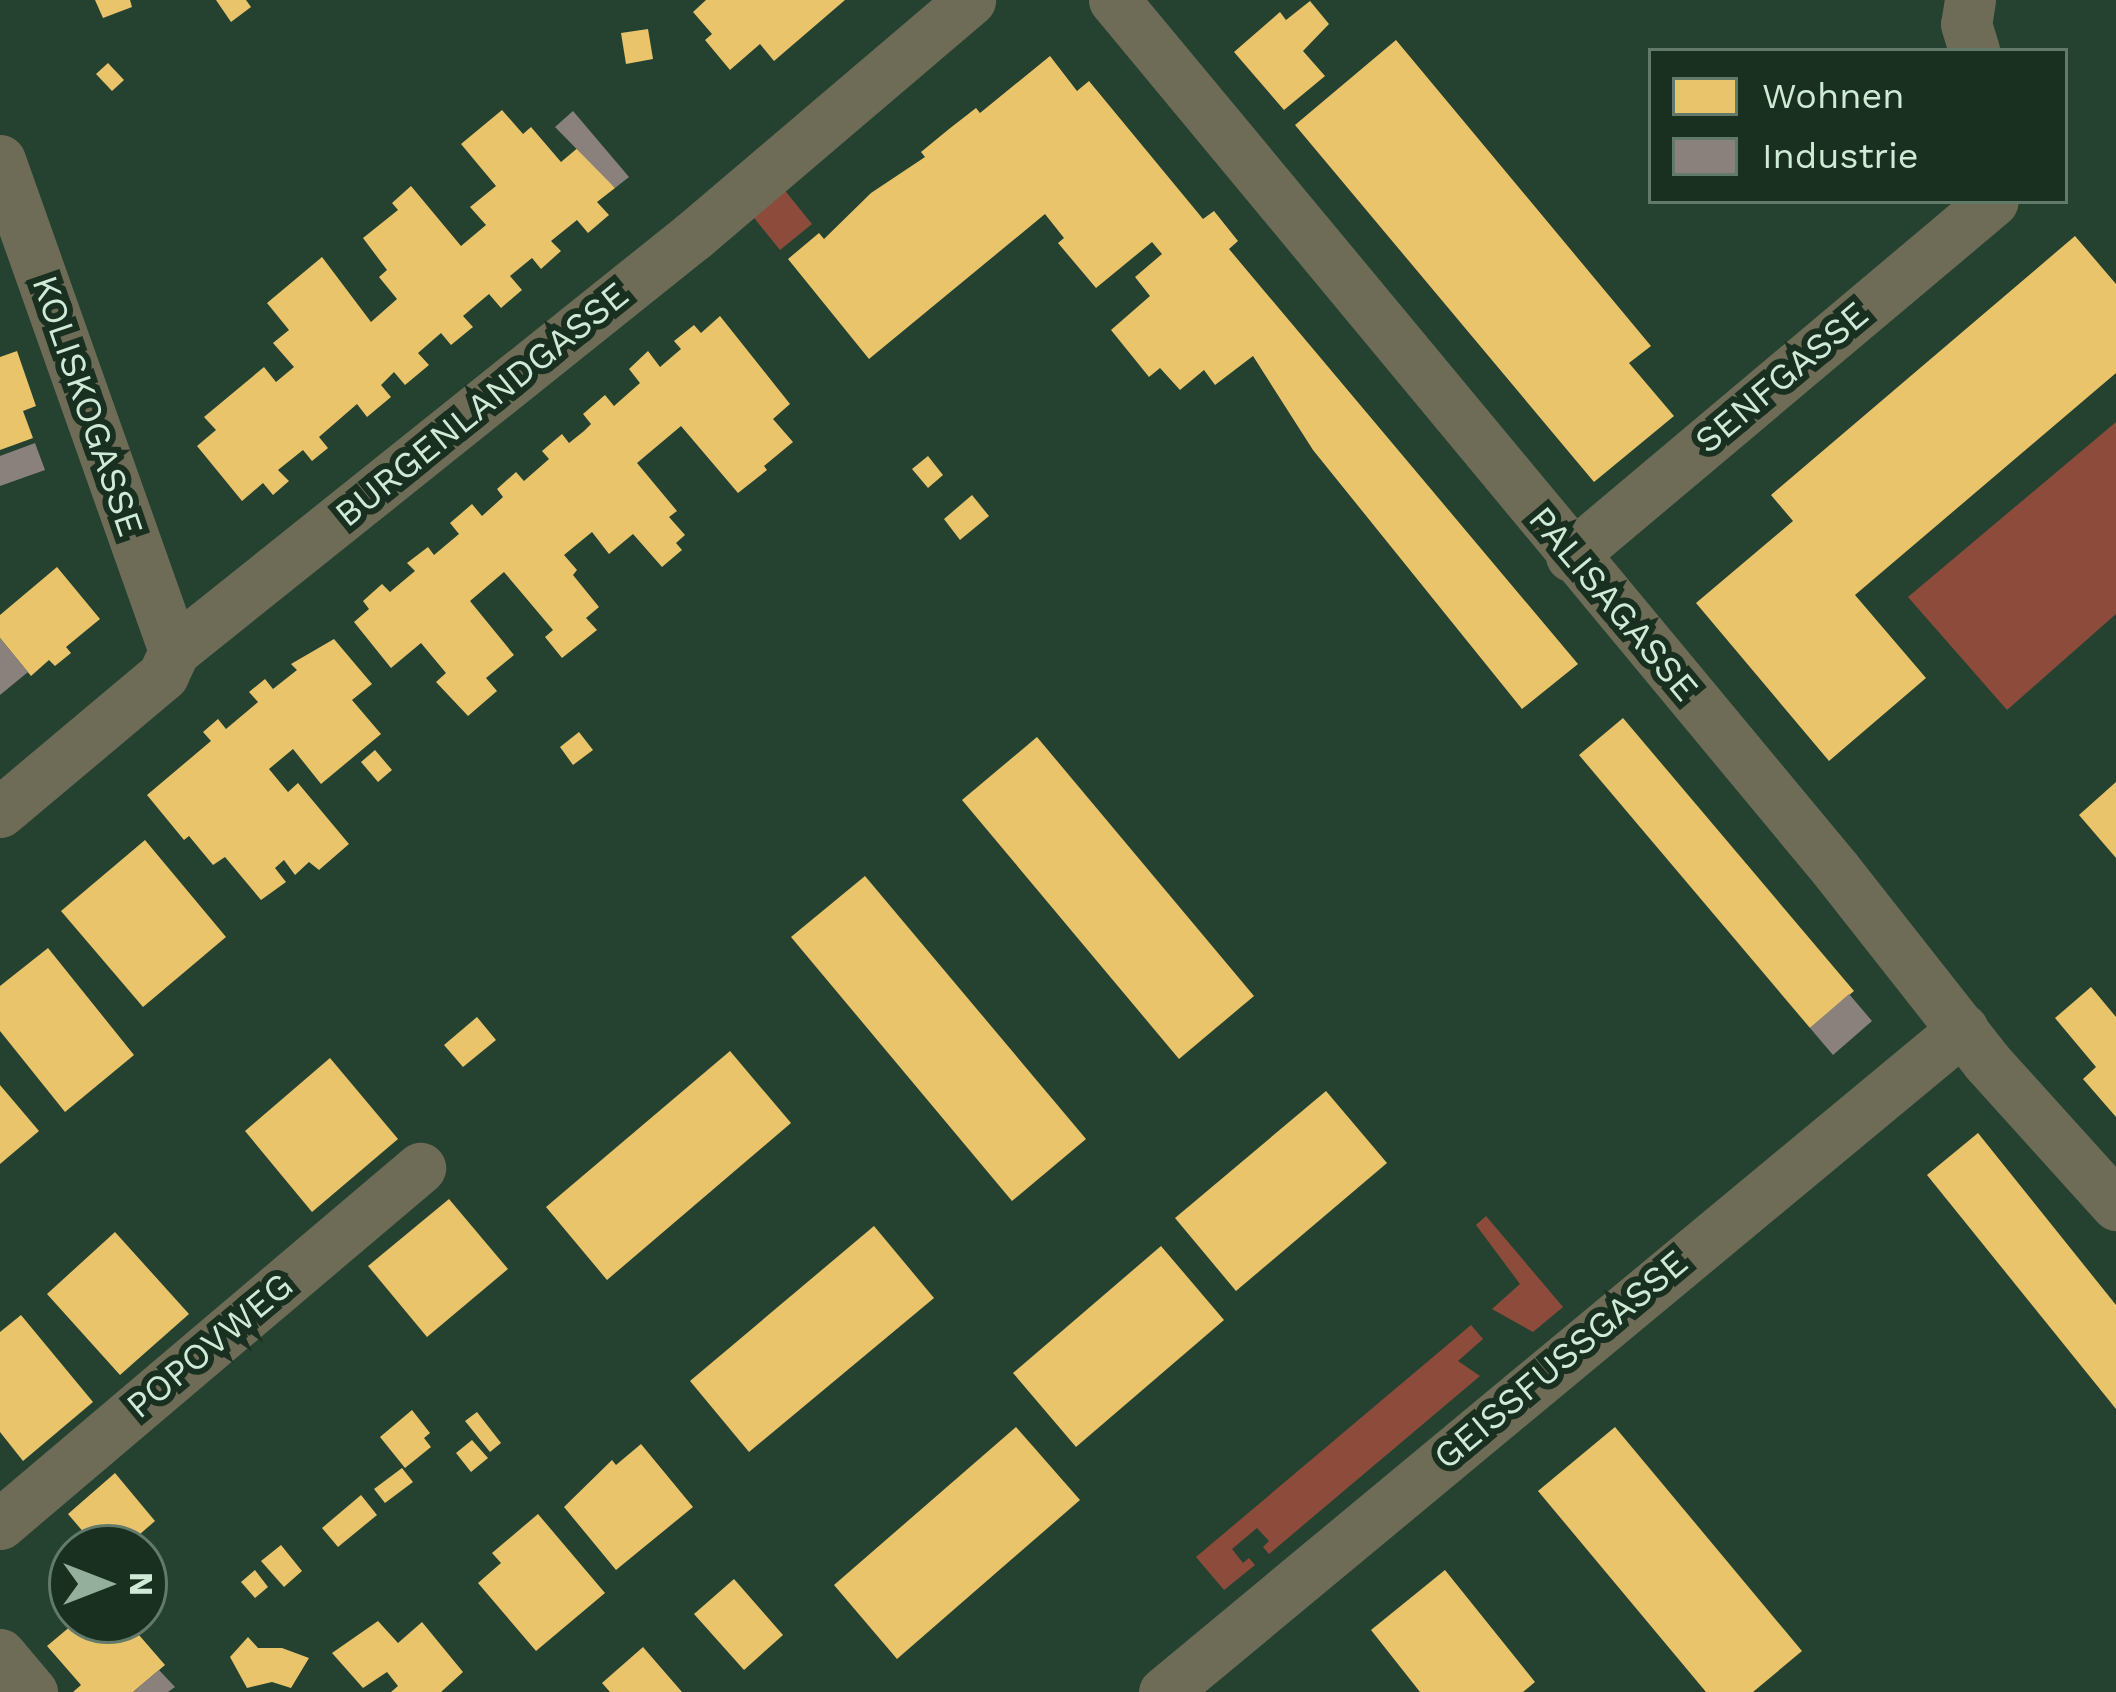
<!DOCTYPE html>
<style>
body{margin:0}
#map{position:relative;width:2116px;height:1692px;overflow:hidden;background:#254231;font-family:"Work Sans",sans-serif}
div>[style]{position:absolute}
.green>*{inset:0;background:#8d4c3b}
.homes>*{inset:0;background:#e9c46a}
.industry>*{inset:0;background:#8a817c}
.minor>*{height:51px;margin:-25.5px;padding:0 25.5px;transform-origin:25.5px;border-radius:25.5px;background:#6e6c56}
span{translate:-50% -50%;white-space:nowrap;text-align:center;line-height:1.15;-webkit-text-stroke:12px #192f20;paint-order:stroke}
.street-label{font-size:36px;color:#cfebd7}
.legend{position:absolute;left:1648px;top:48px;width:420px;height:156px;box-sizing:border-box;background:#192f20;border:3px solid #627a69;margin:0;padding:15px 21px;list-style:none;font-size:36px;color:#cfebd7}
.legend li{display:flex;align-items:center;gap:24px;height:60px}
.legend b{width:60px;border:3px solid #627a69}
.north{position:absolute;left:48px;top:1524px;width:120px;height:120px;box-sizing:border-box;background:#192f20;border:3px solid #627a69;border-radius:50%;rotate:90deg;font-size:33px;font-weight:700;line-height:48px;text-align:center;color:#cfebd7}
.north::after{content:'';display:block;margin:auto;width:42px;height:54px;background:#94b09d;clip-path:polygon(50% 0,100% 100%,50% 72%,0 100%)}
</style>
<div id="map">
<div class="green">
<div style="clip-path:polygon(782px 187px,812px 224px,780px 250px,751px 214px)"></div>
<div style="clip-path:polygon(2116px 422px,2116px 614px,2007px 710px,1908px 597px)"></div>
<div style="clip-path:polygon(1486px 1216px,1563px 1307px,1533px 1332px,1492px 1309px,1520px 1284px,1476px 1225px)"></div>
<div style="clip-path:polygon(1471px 1325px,1483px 1339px,1458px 1361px,1480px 1376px,1269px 1554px,1263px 1547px,1269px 1541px,1257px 1528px,1232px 1549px,1243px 1563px,1249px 1558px,1255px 1565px,1224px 1590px,1196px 1557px)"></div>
</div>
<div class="homes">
<div style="clip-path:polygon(95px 0,130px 0,132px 7px,103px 18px)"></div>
<div style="clip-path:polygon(216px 0,246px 0,251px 7px,231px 22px)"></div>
<div style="clip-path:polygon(706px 0,845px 0,774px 61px,760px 44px,730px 70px,705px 40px,712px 34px,693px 12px)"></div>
<div style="clip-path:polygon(1310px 1px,1329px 24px,1303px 51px,1325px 76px,1284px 110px,1234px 52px,1280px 12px,1286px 20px)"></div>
<div style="clip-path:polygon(648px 29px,653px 59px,626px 64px,621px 33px)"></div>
<div style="clip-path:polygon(1396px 40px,1651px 346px,1629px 363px,1674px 416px,1594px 482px,1295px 125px)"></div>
<div style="clip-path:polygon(1050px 56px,1077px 91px,1089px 81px,1203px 219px,1214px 211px,1238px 241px,1229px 249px,1578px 664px,1522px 709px,1313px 450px,1253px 356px,1215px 385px,1204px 370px,1180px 390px,1160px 368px,1149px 377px,1111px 330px,1150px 296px,1135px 277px,1162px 254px,1152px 242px,1096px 288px,1058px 243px,1064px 238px,1045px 214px,869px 359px,788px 259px,819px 233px,824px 239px,871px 193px,925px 157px,921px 152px,949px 129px,976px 108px,980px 113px)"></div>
<div style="clip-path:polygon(108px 63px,124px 80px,112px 91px,96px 74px)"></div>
<div style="clip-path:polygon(502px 110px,523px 134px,531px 127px,561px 162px,580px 146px,615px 188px,597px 202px,609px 215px,588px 233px,577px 220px,551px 241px,561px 251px,541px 269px,532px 258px,510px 276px,522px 290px,501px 308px,489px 294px,463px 316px,473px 327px,451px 345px,441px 333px,418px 353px,429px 365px,405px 385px,394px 372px,381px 385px,391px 397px,367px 417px,357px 404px,319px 437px,328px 448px,312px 461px,303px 450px,278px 470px,289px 481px,273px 495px,263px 483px,242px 501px,197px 446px,216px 430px,204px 417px,264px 367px,276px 382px,294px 367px,273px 343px,289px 330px,267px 303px,322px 257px,371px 322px,397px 299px,379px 277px,387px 270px,363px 238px,398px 210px,392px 203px,411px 186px,461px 246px,486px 225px,470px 207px,496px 186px,461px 144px)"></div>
<div style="clip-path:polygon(2075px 236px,2116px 284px,2116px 373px,1855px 595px,1926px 678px,1829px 761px,1696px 603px,1793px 521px,1771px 495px)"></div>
<div style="clip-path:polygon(720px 316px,790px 404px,773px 419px,793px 442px,764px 466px,767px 470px,738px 493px,681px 426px,637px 463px,677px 511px,669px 517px,685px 535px,676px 543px,682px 550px,662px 567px,633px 534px,609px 554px,592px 532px,564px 555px,577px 570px,573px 575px,599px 607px,586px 618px,597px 630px,562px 658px,545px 637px,553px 630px,504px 572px,470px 601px,514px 655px,486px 678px,497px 691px,468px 716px,436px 682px,446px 673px,421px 643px,391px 668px,354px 622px,369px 609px,363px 601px,382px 584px,390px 592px,415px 571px,407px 563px,428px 547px,434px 555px,459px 534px,450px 523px,472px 504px,482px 516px,503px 497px,497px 489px,516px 472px,524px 481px,549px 459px,542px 451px,562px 434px,569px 443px,584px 431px,591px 424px,583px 414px,605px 395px,614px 406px,640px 383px,629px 369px,648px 351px,660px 367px,681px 349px,674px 341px,694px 325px,701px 333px)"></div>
<div style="clip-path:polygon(17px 351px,36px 406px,23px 411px,33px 438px,0 450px,0 357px)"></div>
<div style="clip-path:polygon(928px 456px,943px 475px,928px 488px,912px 469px)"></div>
<div style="clip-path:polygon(972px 495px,989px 516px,960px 540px,944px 519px)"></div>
<div style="clip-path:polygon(57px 567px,100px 619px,66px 647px,71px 653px,55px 666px,49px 660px,31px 676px,0 638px,0 615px)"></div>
<div style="clip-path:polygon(334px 639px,372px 684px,352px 700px,381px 734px,321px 784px,293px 749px,269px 769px,288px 792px,298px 783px,349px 844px,319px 870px,309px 862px,295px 875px,284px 860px,275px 868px,286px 882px,261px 900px,225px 857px,213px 865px,189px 836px,184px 840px,147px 795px,211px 741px,203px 732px,218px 719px,226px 729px,258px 702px,249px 692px,265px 679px,273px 689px,297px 670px,291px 664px)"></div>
<div style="clip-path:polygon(1623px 718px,1854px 991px,1810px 1028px,1579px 755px)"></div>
<div style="clip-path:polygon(579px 732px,593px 750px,573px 765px,560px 747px)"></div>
<div style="clip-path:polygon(1037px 737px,1254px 996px,1179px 1059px,962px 800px)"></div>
<div style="clip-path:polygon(375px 750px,392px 770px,378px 782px,361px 762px)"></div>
<div style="clip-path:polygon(2116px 782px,2116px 858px,2079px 815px)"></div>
<div style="clip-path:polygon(145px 840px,226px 937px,143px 1007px,61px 911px)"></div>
<div style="clip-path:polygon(865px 876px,1086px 1139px,1012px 1201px,791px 937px)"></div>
<div style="clip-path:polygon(48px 948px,134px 1055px,65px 1112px,0 1031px,0 986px)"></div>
<div style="clip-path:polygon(2091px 987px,2116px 1017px,2116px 1117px,2083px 1079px,2096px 1067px,2055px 1018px)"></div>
<div style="clip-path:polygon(477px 1017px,496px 1040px,463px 1067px,444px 1045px)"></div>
<div style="clip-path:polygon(730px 1051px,791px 1123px,607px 1280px,546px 1207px)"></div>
<div style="clip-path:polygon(330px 1058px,398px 1139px,312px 1212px,245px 1131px)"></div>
<div style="clip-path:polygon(0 1085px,39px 1131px,0 1164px)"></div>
<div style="clip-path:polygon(1326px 1091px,1387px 1163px,1236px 1291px,1175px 1218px)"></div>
<div style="clip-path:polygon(1978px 1133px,2116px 1305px,2116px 1409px,1927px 1175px)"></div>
<div style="clip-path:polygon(449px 1199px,508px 1269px,427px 1337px,368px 1266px)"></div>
<div style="clip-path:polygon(874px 1226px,934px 1298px,749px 1452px,690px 1381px)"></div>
<div style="clip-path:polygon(115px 1232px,189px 1314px,120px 1375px,47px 1294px)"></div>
<div style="clip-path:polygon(1161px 1246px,1224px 1320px,1076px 1447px,1013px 1373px)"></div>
<div style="clip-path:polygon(21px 1315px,93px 1402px,23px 1461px,0 1432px,0 1332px)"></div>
<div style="clip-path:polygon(412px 1410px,430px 1433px,424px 1438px,431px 1447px,405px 1468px,380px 1437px)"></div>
<div style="clip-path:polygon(477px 1412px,501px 1443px,490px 1452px,465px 1421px)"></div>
<div style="clip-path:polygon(1016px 1427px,1080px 1500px,897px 1659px,834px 1585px)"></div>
<div style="clip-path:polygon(1615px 1427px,1802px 1651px,1753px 1692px,1706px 1692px,1538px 1491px)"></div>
<div style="clip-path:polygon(472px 1440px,488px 1458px,471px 1472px,456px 1453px)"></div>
<div style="clip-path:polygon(641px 1444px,693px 1507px,616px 1570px,564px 1507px,612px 1460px,616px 1465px)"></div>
<div style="clip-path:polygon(402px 1468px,413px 1482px,385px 1503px,374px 1489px)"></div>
<div style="clip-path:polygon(115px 1473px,155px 1521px,124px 1548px,97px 1548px,68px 1514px)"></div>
<div style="clip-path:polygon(361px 1495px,377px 1515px,338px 1547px,322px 1528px)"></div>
<div style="clip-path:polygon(538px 1514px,605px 1593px,536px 1651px,478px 1583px,501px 1563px,492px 1553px)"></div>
<div style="clip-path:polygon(281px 1545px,302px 1571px,284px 1587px,261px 1561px)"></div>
<div style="clip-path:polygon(255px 1570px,268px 1587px,255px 1598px,241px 1582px)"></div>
<div style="clip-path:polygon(1445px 1570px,1535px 1682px,1523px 1692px,1420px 1692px,1371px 1630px)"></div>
<div style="clip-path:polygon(734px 1579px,783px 1635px,744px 1670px,694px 1614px)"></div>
<div style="clip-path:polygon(78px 1620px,126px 1620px,165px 1665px,133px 1692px,73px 1692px,81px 1685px,47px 1646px)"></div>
<div style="clip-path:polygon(378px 1621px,398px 1643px,422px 1622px,463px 1672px,441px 1692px,391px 1692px,398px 1686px,387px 1672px,363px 1688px,332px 1653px)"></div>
<div style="clip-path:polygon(248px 1637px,258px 1648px,282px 1648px,309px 1658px,291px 1688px,272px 1682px,247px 1688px,230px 1657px)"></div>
<div style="clip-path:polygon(643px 1647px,682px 1692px,610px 1692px,602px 1683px)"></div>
</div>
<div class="industry">
<div style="clip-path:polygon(573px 111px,629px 177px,615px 188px,555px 127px)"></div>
<div style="clip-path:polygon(35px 443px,45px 470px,0 486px,0 456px)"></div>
<div style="clip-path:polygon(0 638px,28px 672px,0 695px)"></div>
<div style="clip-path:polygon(1849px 994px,1872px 1021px,1833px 1055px,1810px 1028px)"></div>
<div style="clip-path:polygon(159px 1670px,175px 1687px,168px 1692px,133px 1692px)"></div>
</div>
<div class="minor">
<div style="left:1114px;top:0;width:1131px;rotate:50.31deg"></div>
<div style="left:1836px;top:870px;width:244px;rotate:51.8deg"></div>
<div style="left:1987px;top:1062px;width:193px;rotate:47.9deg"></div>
<div style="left:1970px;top:0;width:24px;rotate:99deg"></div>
<div style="left:1966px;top:24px;width:28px;rotate:73deg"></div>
<div style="left:0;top:160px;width:521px;rotate:70.49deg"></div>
<div style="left:1571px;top:556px;width:551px;rotate:-40.07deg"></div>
<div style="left:0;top:812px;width:213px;rotate:-40deg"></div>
<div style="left:163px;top:675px;width:26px;rotate:-65deg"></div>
<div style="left:174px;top:651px;width:665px;rotate:-38.65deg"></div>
<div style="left:693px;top:236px;width:364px;rotate:-40.4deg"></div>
<div style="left:0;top:1524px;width:551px;rotate:-40.29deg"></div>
<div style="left:0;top:1654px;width:50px;rotate:49.9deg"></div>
<div style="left:1164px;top:1692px;width:1038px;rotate:-39.69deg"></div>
</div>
<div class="street-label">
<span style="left:1782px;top:378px;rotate:-40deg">SENFGASSE</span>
<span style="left:482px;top:405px;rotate:-39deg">BURGENLANDGASSE</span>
<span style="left:87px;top:406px;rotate:71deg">KOLISKOGASSE</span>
<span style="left:1613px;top:604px;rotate:50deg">PALISAGASSE</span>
<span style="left:210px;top:1346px;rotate:-40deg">POPOVWEG</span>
<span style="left:1561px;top:1360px;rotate:-40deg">GEISSFUSSGASSE</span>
</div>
<ul class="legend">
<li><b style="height:33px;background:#e9c46a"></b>Wohnen</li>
<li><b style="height:33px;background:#8a817c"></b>Industrie</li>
</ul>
<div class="north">N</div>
</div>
